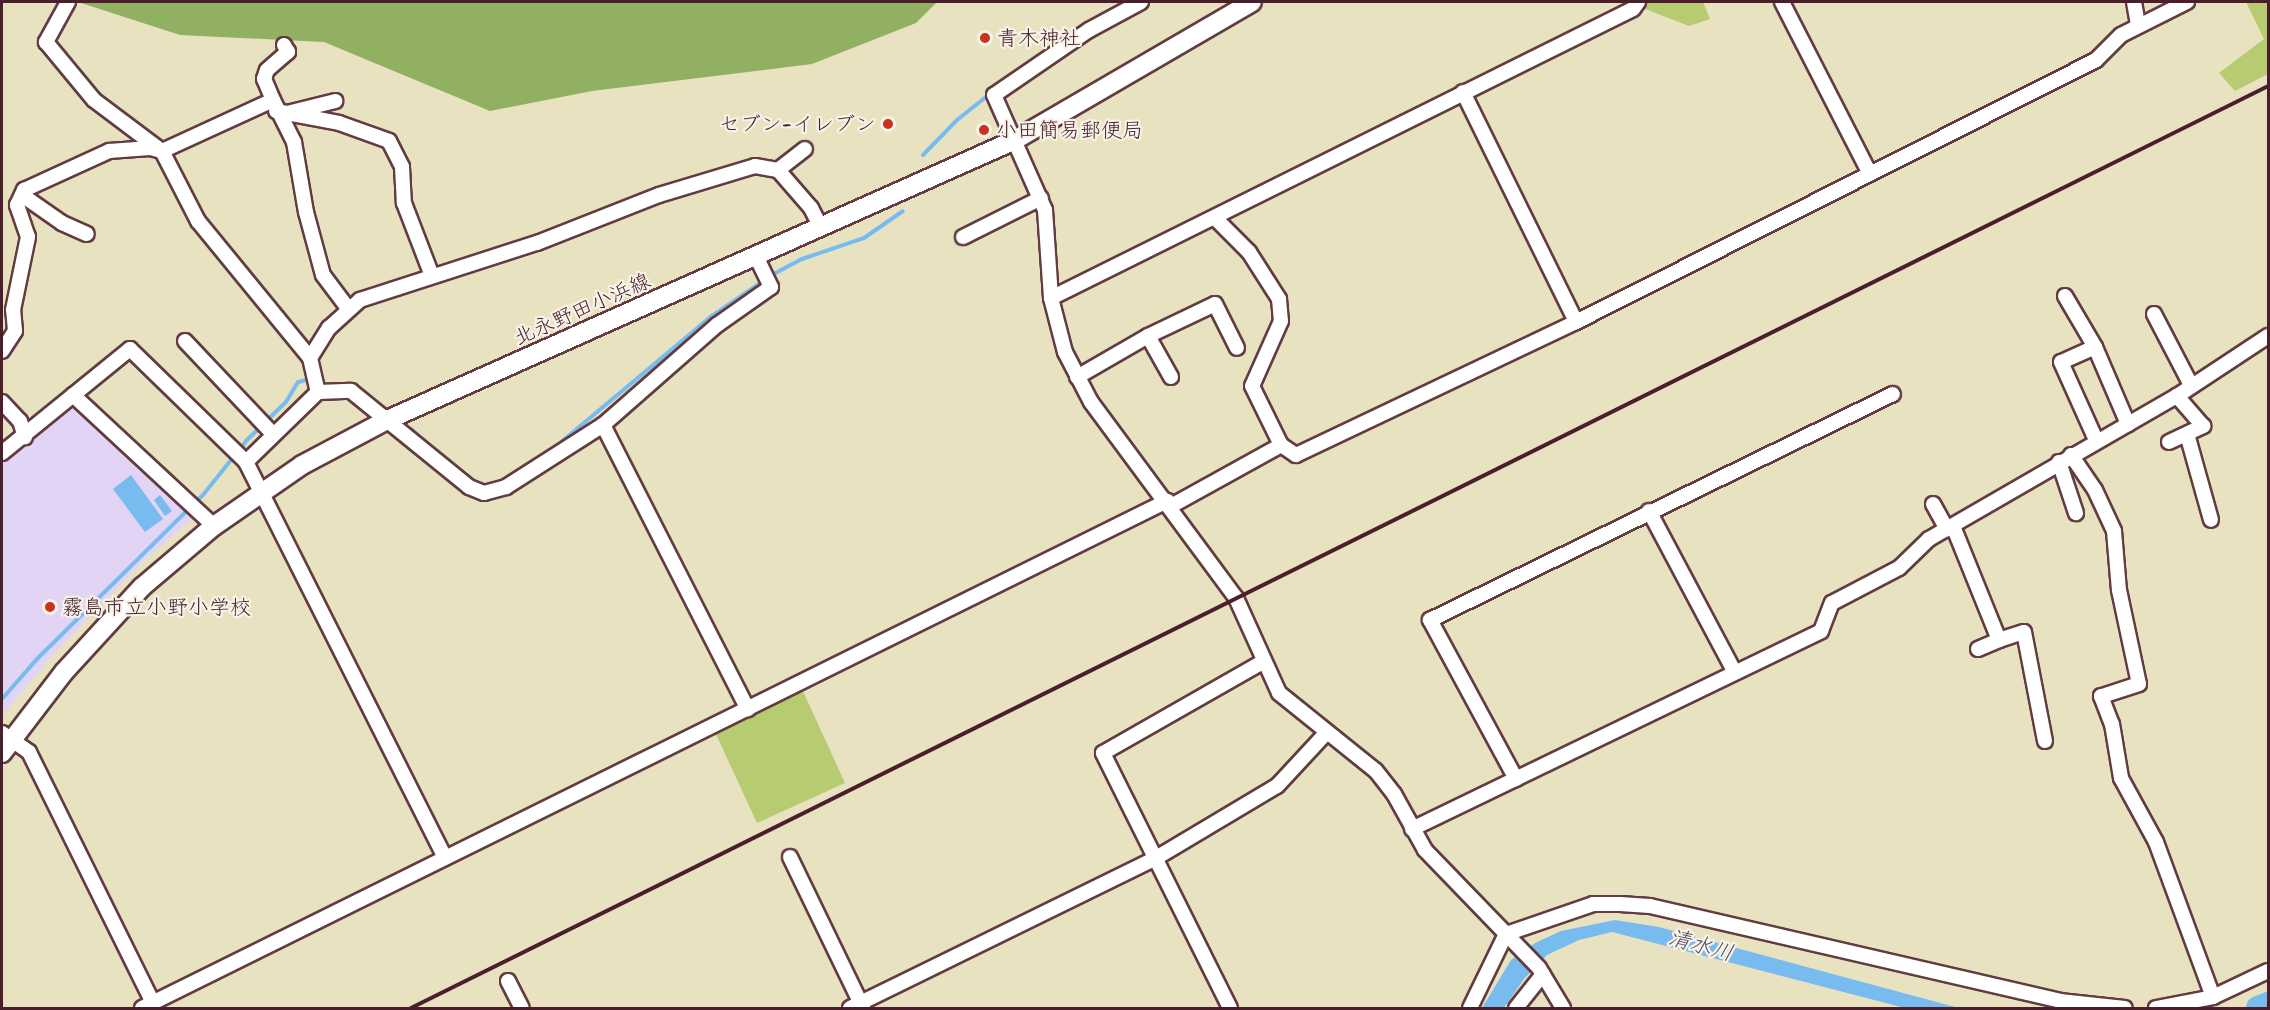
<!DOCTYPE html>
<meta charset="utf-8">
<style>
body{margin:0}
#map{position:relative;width:2270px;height:1010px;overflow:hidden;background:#e9e2c0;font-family:"Shantell Sans","Klee One",sans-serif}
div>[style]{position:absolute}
.built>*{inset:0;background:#e1d4f4}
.green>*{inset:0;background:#b7cc70}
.forest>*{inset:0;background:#91b062}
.water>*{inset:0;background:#78bbee}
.stream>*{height:4px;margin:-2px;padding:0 2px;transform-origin:2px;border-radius:2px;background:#78bbee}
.river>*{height:24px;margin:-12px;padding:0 12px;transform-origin:12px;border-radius:12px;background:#78bbee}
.roads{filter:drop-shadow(2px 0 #623c41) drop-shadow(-2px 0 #623c41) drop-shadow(0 2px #623c41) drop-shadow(0 -2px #623c41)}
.minor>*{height:14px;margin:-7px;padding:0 7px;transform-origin:7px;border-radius:7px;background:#fff}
.major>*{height:18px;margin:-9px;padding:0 9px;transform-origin:9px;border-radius:9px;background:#fff}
.rail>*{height:4px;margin:-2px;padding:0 2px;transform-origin:2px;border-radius:2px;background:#4a1f2b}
.dots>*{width:16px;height:16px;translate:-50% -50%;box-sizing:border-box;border:3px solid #f7f3e8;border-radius:50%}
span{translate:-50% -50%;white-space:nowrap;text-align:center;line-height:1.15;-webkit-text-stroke:4.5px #f7f3e8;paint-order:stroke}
.poi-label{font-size:21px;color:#4a1f2b}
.left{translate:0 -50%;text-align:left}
.right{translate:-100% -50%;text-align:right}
.street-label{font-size:21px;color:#4a1f2b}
.water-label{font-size:22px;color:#584e66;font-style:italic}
.frame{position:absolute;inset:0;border:3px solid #4a1f2b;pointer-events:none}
</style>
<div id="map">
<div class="built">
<div style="clip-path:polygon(76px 402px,200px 513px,145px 559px,52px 656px,2px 716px,2px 456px,21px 441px,25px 444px)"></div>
</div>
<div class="green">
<div style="clip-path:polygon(1644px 2px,1703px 2px,1710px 19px,1689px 26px,1640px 7px)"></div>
<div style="clip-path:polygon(2246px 2px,2268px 2px,2268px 74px,2235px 91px,2219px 73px,2264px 39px)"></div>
<div style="clip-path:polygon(802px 689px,845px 783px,757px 823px,714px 730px)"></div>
</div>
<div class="forest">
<div style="clip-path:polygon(78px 2px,937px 2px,916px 23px,812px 64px,592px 91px,490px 111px,324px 42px,180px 35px)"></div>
</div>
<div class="water">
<div style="clip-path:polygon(131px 475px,163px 519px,145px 532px,113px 489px)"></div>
<div style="clip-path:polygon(160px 495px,172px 511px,165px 516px,154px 500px)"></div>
<div style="clip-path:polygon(1615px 920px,1659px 927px,1959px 1008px,1905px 1008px,1612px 932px,1579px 940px,1547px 955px,1524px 979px,1504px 1008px,1482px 1008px,1511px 960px,1535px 943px,1561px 931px)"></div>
</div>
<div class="stream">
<div style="left:1108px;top:12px;width:21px;rotate:-29deg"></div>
<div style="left:923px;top:155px;width:49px;rotate:-45.8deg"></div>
<div style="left:957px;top:120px;width:43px;rotate:-38.5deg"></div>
<div style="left:770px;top:276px;width:36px;rotate:-28deg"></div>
<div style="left:802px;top:259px;width:65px;rotate:-18.7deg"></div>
<div style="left:864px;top:238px;width:47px;rotate:-34.7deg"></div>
<div style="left:411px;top:429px;width:23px;rotate:43deg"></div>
<div style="left:554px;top:448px;width:206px;rotate:-39.9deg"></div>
<div style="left:712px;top:316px;width:62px;rotate:-34.5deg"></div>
<div style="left:2px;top:699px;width:53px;rotate:-48.8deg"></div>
<div style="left:37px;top:659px;width:233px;rotate:-44.7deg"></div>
<div style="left:203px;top:495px;width:70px;rotate:-51.3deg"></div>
<div style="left:247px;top:440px;width:54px;rotate:-44.3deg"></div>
<div style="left:286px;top:402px;width:23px;rotate:-59deg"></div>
<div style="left:298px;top:382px;width:9px;rotate:-13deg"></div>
</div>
<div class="river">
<div style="left:2258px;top:1008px;width:11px;rotate:-22deg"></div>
</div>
<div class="roads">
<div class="minor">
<div style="left:68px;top:2px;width:46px;rotate:118.8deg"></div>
<div style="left:46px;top:42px;width:75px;rotate:50.4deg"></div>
<div style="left:94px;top:100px;width:85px;rotate:36.9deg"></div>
<div style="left:162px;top:151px;width:79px;rotate:62.8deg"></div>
<div style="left:198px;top:221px;width:177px;rotate:50.7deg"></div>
<div style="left:310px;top:358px;width:35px;rotate:77deg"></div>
<div style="left:1141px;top:2px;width:59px;rotate:151.7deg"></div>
<div style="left:1089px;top:30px;width:115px;rotate:145.6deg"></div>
<div style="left:994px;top:95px;width:126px;rotate:66.1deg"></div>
<div style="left:1045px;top:210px;width:88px;rotate:86.1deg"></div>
<div style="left:1051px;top:298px;width:56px;rotate:75.5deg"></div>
<div style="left:1065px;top:352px;width:56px;rotate:62.5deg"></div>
<div style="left:1091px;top:402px;width:244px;rotate:53.5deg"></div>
<div style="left:1236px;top:598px;width:104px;rotate:65.6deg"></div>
<div style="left:1279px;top:693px;width:124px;rotate:38.8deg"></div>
<div style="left:1376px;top:771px;width:29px;rotate:52deg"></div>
<div style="left:1394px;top:794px;width:64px;rotate:61deg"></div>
<div style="left:1425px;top:850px;width:164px;rotate:46deg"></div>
<div style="left:1539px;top:968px;width:47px;rotate:59deg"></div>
<div style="left:1782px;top:2px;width:193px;rotate:62.9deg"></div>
<div style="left:2134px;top:2px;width:22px;rotate:80deg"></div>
<div style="left:1463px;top:92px;width:256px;rotate:63.8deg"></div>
<div style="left:273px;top:100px;width:23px;rotate:-113deg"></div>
<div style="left:264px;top:79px;width:9px;rotate:-72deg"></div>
<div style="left:267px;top:70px;width:28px;rotate:-41deg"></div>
<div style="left:288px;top:52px;width:8px;rotate:-120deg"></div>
<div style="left:276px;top:111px;width:64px;rotate:10.8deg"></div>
<div style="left:339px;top:123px;width:53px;rotate:19.8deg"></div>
<div style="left:389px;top:141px;width:29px;rotate:63deg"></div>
<div style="left:402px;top:167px;width:36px;rotate:87deg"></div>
<div style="left:404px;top:203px;width:78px;rotate:69deg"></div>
<div style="left:283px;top:114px;width:54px;rotate:-14deg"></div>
<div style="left:778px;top:170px;width:34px;rotate:-38deg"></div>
<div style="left:22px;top:195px;width:49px;rotate:35deg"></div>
<div style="left:62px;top:223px;width:27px;rotate:24deg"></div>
<div style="left:1215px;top:218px;width:48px;rotate:45deg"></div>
<div style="left:1249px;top:252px;width:56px;rotate:57.4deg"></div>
<div style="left:1279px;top:299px;width:22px;rotate:85deg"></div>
<div style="left:1281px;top:321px;width:71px;rotate:114deg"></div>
<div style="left:1252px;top:386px;width:66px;rotate:63.8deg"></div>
<div style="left:1281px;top:445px;width:18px;rotate:34deg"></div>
<div style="left:1296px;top:455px;width:310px;rotate:-25.4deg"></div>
<div style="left:1576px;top:322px;width:582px;rotate:-26.74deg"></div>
<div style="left:2096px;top:60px;width:35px;rotate:-45deg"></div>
<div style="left:2121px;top:35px;width:74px;rotate:-26.6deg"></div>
<div style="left:963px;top:237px;width:87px;rotate:-26.6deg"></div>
<div style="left:2065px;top:296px;width:59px;rotate:59.5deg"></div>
<div style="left:2095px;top:347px;width:84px;rotate:66.8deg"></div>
<div style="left:1051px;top:298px;width:650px;rotate:-26.41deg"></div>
<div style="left:1633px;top:9px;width:9px;rotate:-54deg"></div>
<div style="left:2154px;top:314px;width:80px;rotate:62.5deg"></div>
<div style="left:1148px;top:336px;width:47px;rotate:60.7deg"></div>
<div style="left:185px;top:341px;width:128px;rotate:46.6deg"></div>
<div style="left:2095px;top:347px;width:37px;rotate:156deg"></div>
<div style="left:2061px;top:362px;width:85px;rotate:65.8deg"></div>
<div style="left:2px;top:351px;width:24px;rotate:-57deg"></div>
<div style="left:15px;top:331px;width:21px;rotate:-95deg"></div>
<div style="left:13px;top:310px;width:75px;rotate:-78.4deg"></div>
<div style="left:28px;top:237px;width:34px;rotate:-109deg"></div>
<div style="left:17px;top:205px;width:17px;rotate:-65deg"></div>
<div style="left:24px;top:190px;width:94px;rotate:-24.6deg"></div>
<div style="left:109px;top:151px;width:41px;rotate:-4.2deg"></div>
<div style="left:150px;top:148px;width:12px;rotate:14deg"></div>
<div style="left:162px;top:151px;width:122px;rotate:-24.7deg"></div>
<div style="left:273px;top:100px;width:47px;rotate:63.4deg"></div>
<div style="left:294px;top:142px;width:71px;rotate:80.3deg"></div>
<div style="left:306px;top:212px;width:65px;rotate:74.9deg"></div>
<div style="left:323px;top:275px;width:40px;rotate:53deg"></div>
<div style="left:310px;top:358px;width:36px;rotate:-58deg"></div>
<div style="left:329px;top:328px;width:42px;rotate:-42.1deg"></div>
<div style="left:360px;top:300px;width:186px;rotate:-17.9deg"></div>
<div style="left:537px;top:243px;width:131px;rotate:-21.5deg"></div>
<div style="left:659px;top:195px;width:100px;rotate:-16.8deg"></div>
<div style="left:755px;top:166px;width:23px;rotate:10deg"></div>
<div style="left:778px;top:170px;width:50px;rotate:49deg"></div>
<div style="left:811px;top:208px;width:22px;rotate:63deg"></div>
<div style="left:1077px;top:377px;width:82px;rotate:-30deg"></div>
<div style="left:1148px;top:336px;width:74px;rotate:-25.5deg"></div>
<div style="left:1215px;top:304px;width:49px;rotate:63.4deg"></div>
<div style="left:73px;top:395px;width:192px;rotate:42.9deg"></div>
<div style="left:2px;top:402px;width:26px;rotate:47deg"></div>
<div style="left:20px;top:421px;width:17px;rotate:73deg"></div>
<div style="left:603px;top:425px;width:319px;rotate:63deg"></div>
<div style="left:2187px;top:434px;width:89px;rotate:74.4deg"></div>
<div style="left:2169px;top:442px;width:38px;rotate:-25deg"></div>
<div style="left:2203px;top:426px;width:40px;rotate:-131deg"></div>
<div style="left:2px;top:453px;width:165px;rotate:-39.1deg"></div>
<div style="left:130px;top:349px;width:162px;rotate:44.2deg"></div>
<div style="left:246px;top:462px;width:443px;rotate:63.3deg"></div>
<div style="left:2071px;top:455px;width:42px;rotate:55.6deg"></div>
<div style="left:2095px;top:490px;width:45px;rotate:65.1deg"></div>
<div style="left:2114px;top:531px;width:59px;rotate:85.2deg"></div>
<div style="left:2119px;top:590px;width:96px;rotate:78deg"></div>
<div style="left:2139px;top:684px;width:40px;rotate:162deg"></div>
<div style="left:2101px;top:696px;width:30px;rotate:69deg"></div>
<div style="left:2112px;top:724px;width:55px;rotate:80.5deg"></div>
<div style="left:2121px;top:778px;width:73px;rotate:61.3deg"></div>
<div style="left:2156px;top:842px;width:165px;rotate:69.8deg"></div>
<div style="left:246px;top:462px;width:100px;rotate:-44.2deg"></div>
<div style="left:318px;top:392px;width:33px;rotate:-2deg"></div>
<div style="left:351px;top:391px;width:152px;rotate:39.1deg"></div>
<div style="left:469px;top:487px;width:16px;rotate:22deg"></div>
<div style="left:484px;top:493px;width:23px;rotate:-15deg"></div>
<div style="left:506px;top:487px;width:115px;rotate:-32.6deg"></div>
<div style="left:603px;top:425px;width:152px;rotate:-41.3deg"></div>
<div style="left:717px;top:325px;width:66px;rotate:-35.1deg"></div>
<div style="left:771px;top:287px;width:34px;rotate:-116deg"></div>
<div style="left:2059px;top:462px;width:54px;rotate:71.6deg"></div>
<div style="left:1933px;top:504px;width:29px;rotate:61deg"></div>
<div style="left:1171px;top:506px;width:126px;rotate:-29deg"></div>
<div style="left:1649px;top:511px;width:181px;rotate:62deg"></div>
<div style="left:1953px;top:526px;width:123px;rotate:68deg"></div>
<div style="left:1999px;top:640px;width:26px;rotate:-18deg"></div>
<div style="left:2024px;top:632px;width:111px;rotate:79.1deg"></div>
<div style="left:1978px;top:649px;width:23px;rotate:-23deg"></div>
<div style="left:2px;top:733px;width:33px;rotate:35deg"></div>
<div style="left:29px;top:752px;width:280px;rotate:63.7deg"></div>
<div style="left:1516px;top:779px;width:181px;rotate:-118.4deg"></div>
<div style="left:1430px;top:620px;width:515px;rotate:-26.02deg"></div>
<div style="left:1412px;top:829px;width:454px;rotate:-25.8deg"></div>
<div style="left:1821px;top:631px;width:30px;rotate:-69deg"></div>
<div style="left:1832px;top:603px;width:76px;rotate:-27.6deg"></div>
<div style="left:1899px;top:568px;width:42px;rotate:-44deg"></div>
<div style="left:1929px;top:539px;width:286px;rotate:-30deg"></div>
<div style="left:2177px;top:396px;width:109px;rotate:-33.4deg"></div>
<div style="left:790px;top:857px;width:168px;rotate:64.2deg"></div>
<div style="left:508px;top:981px;width:30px;rotate:63deg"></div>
<div style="left:142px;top:1008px;width:1144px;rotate:-26.32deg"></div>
<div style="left:850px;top:1008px;width:341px;rotate:-26.1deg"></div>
<div style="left:1156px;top:858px;width:141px;rotate:-30.8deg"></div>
<div style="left:1277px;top:786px;width:72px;rotate:-47.2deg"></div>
<div style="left:1230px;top:1008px;width:285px;rotate:-116.5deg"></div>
<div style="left:1103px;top:753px;width:185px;rotate:-29.7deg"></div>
<div style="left:1470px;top:1008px;width:82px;rotate:-64.1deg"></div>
<div style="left:1506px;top:934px;width:92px;rotate:-19deg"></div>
<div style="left:1593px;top:904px;width:27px"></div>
<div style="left:1620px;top:904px;width:30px;rotate:4deg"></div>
<div style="left:1650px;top:906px;width:421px;rotate:13deg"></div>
<div style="left:2060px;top:1001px;width:65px;rotate:6.1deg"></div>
<div style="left:1516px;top:1008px;width:43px;rotate:-51.5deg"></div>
<div style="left:2156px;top:1008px;width:58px;rotate:-10.9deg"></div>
<div style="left:2213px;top:997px;width:61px;rotate:-25.3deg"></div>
</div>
<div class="major">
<div style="left:2px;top:753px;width:102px;rotate:-52.6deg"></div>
<div style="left:64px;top:672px;width:115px;rotate:-47.5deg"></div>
<div style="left:142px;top:587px;width:94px;rotate:-40.3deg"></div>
<div style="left:214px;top:526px;width:107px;rotate:-34.7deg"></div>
<div style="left:302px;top:465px;width:94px;rotate:-27.9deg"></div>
<div style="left:385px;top:421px;width:690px;rotate:-24.04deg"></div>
<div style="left:1015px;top:140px;width:274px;rotate:-30.2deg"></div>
</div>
</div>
<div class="rail">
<div style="left:411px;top:1008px;width:2073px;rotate:-26.4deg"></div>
</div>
<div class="dots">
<div style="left:985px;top:38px;background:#c8321e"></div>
<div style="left:888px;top:124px;background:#c8321e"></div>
<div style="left:984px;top:130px;background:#c8321e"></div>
<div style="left:50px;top:607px;background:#c8321e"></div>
</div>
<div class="poi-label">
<span class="left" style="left:997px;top:38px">青木神社</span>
<span class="right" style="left:876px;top:124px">セブン-イレブン</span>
<span class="left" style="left:996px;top:130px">小田簡易郵便局</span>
<span class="left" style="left:62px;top:607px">霧島市立小野小学校</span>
</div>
<div class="street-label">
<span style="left:582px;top:309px;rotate:-24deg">北永野田小浜線</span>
</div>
<div class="water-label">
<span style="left:1701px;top:945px;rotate:15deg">清水川</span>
</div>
<div class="frame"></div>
</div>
